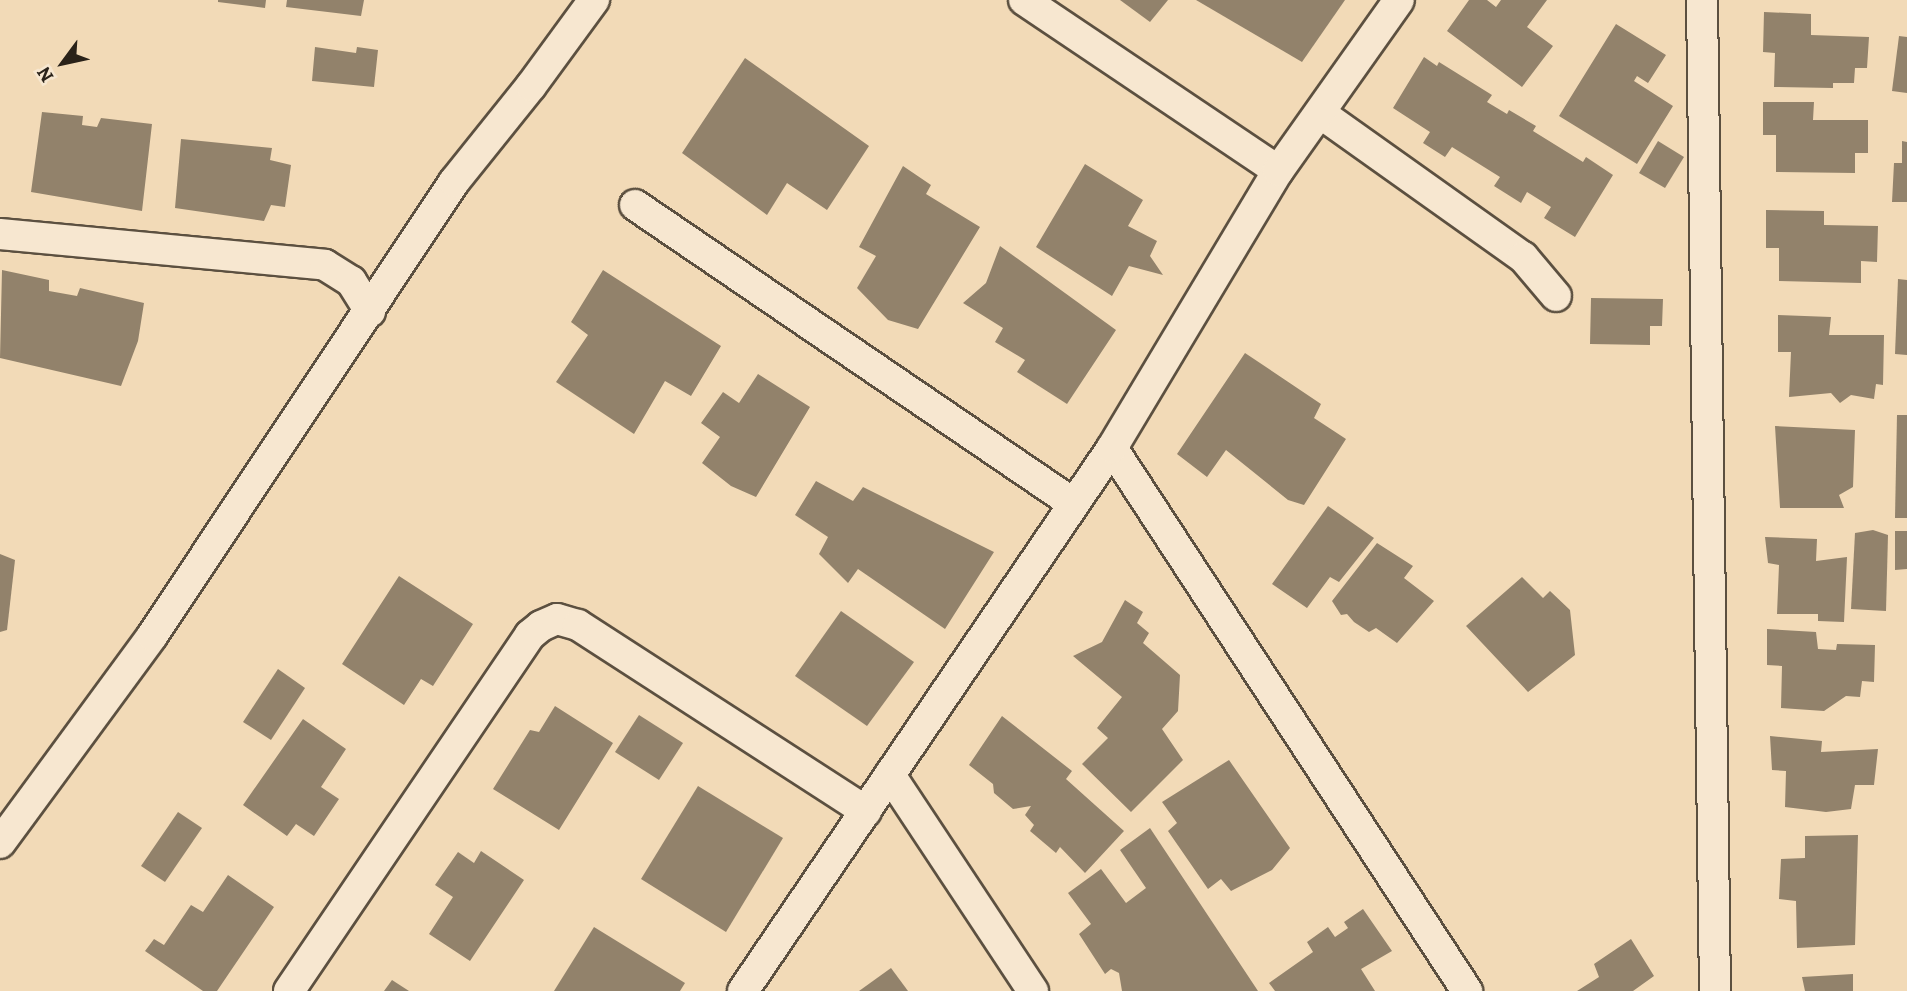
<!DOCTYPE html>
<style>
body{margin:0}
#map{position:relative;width:1907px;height:991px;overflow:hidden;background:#f2dab7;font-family:Alegreya,serif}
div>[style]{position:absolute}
.building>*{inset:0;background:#92826b}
.roads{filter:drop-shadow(2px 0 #5c5040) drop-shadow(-2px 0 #5c5040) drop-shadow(0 2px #5c5040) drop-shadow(0 -2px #5c5040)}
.minor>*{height:30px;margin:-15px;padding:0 15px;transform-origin:15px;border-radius:15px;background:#f7e7d0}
span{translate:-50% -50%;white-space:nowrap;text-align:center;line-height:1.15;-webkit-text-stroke:5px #f7e7d0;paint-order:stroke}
.north{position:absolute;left:28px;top:28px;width:70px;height:70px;-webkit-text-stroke:5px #f7e7d0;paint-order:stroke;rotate:237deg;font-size:19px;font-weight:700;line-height:28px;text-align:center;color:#2a2219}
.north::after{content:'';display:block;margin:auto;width:24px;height:32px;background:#2a2219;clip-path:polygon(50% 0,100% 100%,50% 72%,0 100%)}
</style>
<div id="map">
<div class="building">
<div style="clip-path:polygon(218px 0,266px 0,265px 8px,218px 2px)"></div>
<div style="clip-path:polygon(287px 0,364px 0,361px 16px,286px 7px)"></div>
<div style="clip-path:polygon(1120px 0,1168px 0,1150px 22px)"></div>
<div style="clip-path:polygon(1196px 0,1345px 0,1302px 62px)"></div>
<div style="clip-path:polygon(1469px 0,1487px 0,1496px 7px,1501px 0,1547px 0,1527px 27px,1553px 46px,1522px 87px,1447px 31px)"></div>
<div style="clip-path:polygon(1764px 12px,1811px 14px,1811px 35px,1869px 37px,1867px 68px,1855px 68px,1854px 83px,1833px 83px,1833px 88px,1774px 87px,1775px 53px,1763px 52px)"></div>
<div style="clip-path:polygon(1616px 24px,1666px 55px,1648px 83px,1637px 76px,1634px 81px,1673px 106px,1637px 164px,1559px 116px)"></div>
<div style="clip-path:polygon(1899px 36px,1907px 37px,1907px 93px,1892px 91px)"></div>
<div style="clip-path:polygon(315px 47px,356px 53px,357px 47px,378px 50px,374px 87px,312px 81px)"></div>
<div style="clip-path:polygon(1424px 57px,1437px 66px,1439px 62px,1492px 95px,1487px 102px,1507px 114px,1509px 110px,1536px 126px,1533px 131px,1583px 162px,1586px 157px,1613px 175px,1575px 237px,1544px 218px,1551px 207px,1527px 192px,1521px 203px,1494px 186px,1500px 177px,1452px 147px,1445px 157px,1423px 143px,1430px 132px,1393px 108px)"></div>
<div style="clip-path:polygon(745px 58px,869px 146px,827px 210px,787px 183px,767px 215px,682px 153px)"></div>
<div style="clip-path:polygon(1763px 102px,1814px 102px,1813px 120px,1868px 120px,1868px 153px,1855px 153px,1855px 173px,1776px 172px,1776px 135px,1763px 135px)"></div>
<div style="clip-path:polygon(42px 112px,83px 116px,82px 125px,97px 127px,101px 118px,152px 124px,142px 211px,31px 192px)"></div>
<div style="clip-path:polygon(181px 139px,272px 148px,270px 160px,291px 165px,285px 207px,271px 205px,264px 221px,175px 208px)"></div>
<div style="clip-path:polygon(1658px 141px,1684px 157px,1665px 188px,1639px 173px)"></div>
<div style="clip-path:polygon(1902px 141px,1907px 142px,1907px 202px,1892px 202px,1894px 163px,1902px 163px)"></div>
<div style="clip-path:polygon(1085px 164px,1143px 200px,1128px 226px,1157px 241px,1150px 256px,1163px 275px,1129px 266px,1112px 296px,1036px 247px)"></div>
<div style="clip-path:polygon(903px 166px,931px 185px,926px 194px,980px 227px,918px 329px,888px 320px,857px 288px,876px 256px,859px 247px)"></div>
<div style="clip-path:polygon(1766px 210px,1824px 211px,1824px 225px,1878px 226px,1877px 262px,1861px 261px,1861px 283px,1779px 281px,1779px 248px,1766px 248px)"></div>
<div style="clip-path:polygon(1000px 246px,1116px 330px,1067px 404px,1017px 372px,1025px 360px,995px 342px,1003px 328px,963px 303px,986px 283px)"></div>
<div style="clip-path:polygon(2px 270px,49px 280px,49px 291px,77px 296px,80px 288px,144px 303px,138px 341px,121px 386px,0 358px)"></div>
<div style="clip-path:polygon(603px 270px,721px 346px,691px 396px,665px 381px,634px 434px,556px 382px,588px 335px,571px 322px)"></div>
<div style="clip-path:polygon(1898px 279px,1907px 280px,1907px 355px,1895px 354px)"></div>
<div style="clip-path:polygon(1591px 298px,1663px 299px,1662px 326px,1650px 326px,1650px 345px,1590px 344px)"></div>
<div style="clip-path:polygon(1778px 315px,1831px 317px,1829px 335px,1884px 335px,1883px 385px,1876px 384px,1874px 399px,1851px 395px,1840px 403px,1831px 393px,1789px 397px,1791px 352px,1778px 352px)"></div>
<div style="clip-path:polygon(1245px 353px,1321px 404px,1314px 418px,1346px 439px,1304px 505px,1288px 500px,1226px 450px,1207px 477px,1177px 454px)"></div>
<div style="clip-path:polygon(758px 374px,810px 407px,756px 497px,731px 486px,702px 463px,720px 437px,701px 423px,723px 392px,739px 403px)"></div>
<div style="clip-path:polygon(1897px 415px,1907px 415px,1907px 518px,1895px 518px)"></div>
<div style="clip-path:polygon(1775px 426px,1855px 430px,1853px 487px,1839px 495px,1844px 508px,1780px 508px)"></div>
<div style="clip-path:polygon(816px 481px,853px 501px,863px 487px,994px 552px,945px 629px,858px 569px,848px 583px,819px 554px,828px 537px,795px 515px)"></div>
<div style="clip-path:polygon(1328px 506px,1374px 538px,1339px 582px,1330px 577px,1307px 608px,1272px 584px)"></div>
<div style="clip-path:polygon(1873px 530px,1888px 535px,1886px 611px,1851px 609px,1855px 533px)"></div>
<div style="clip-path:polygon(1895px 531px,1907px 531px,1907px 569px,1895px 570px)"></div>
<div style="clip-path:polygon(1765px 537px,1817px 539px,1816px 561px,1847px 557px,1844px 622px,1818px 621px,1818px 614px,1777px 614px,1779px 565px,1768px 563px)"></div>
<div style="clip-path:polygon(1377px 543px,1413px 566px,1404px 578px,1434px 601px,1397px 643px,1376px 628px,1369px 632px,1354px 622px,1347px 614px,1341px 615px,1332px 601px)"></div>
<div style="clip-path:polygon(0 554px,15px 560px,7px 630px,0 632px)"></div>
<div style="clip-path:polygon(399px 576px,473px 624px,433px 686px,421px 679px,404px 705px,342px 664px)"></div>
<div style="clip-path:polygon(1522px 577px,1543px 598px,1550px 591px,1570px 610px,1575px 655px,1528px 692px,1466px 626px)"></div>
<div style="clip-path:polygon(1125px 600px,1143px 612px,1137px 623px,1149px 633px,1143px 643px,1180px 675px,1178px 711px,1162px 729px,1183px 760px,1131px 812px,1082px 764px,1108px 738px,1097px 728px,1122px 697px,1073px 656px,1102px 642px)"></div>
<div style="clip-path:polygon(841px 611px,914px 662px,867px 726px,795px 676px)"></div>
<div style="clip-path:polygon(1767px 629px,1816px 632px,1818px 649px,1836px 650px,1837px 644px,1875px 645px,1874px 682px,1862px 681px,1860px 697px,1846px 696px,1824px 711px,1781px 708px,1782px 666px,1767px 665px)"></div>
<div style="clip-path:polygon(278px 669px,305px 688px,271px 740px,243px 722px)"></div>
<div style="clip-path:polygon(555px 706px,613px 743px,559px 830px,493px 789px,530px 730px,539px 732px)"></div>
<div style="clip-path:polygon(639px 715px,683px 743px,659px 780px,615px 752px)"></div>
<div style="clip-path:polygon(1002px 716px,1072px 771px,1066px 779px,1124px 831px,1085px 873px,1060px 847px,1056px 853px,1030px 831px,1034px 825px,1025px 815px,1031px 806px,1013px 809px,994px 793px,993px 784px,969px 765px)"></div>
<div style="clip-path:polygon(303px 719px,346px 749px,321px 787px,339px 799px,314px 836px,296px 824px,287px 836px,243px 805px)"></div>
<div style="clip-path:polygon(1770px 736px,1822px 741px,1821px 752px,1878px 749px,1874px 785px,1855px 785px,1851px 809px,1826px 812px,1785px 807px,1786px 771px,1772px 770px)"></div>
<div style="clip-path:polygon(1229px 760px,1290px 848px,1272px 870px,1231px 891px,1221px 879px,1208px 889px,1168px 831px,1177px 823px,1162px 802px)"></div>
<div style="clip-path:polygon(698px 786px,783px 838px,726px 932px,641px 879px)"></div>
<div style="clip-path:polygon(178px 812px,202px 828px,165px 882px,141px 866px)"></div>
<div style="clip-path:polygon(1150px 828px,1258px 991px,1122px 991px,1119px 973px,1111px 969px,1105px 974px,1079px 934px,1091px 924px,1068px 893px,1101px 869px,1126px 903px,1146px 888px,1120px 850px)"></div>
<div style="clip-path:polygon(1858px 835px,1855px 945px,1797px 948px,1796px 901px,1779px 899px,1781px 859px,1805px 858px,1805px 836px)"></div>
<div style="clip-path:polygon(481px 851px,524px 880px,470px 961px,429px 934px,453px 897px,435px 885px,458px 852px,474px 863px)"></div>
<div style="clip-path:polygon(228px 875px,274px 907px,217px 991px,203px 991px,145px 951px,154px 939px,164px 945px,191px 905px,203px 912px)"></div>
<div style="clip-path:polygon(1363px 909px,1392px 951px,1361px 969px,1375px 991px,1275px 991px,1269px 983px,1313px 952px,1307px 942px,1328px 927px,1335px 937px,1348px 928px,1344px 922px)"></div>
<div style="clip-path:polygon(594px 927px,685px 983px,680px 991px,554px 991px)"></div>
<div style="clip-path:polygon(1631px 939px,1654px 976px,1633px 991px,1577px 991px,1599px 977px,1594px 964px)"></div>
<div style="clip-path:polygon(891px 968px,908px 991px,859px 991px)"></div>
<div style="clip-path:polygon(1853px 974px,1853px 991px,1805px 991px,1802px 977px)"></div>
<div style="clip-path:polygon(392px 980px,409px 991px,384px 991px)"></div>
</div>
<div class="roads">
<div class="minor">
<div style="left:1024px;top:0;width:306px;rotate:33.9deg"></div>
<div style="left:1702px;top:0;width:991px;rotate:89.25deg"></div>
<div style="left:1320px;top:113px;width:249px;rotate:35.4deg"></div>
<div style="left:1523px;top:257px;width:51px;rotate:49.8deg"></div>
<div style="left:635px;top:205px;width:531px;rotate:34.26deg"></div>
<div style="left:0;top:234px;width:326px;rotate:5.4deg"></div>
<div style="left:325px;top:265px;width:31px;rotate:32deg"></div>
<div style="left:351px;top:281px;width:36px;rotate:58deg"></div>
<div style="left:1112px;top:448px;width:649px;rotate:56.82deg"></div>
<div style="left:890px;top:775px;width:259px;rotate:56.5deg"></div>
<div style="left:0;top:843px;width:257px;rotate:-53.7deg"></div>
<div style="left:152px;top:636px;width:545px;rotate:-56.37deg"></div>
<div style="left:454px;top:182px;width:123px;rotate:-51.3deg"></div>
<div style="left:531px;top:86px;width:107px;rotate:-53.8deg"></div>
<div style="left:289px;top:991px;width:430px;rotate:-55.9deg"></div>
<div style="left:530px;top:635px;width:14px;rotate:-39deg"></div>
<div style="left:541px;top:626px;width:17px;rotate:-24deg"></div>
<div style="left:557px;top:619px;width:22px;rotate:16deg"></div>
<div style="left:578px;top:625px;width:343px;rotate:32.9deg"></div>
<div style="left:743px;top:991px;width:657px;rotate:-55.8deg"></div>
<div style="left:1112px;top:448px;width:323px;rotate:-59.1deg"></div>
<div style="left:1278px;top:171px;width:209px;rotate:-54.7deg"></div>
</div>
</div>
<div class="north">N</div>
</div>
